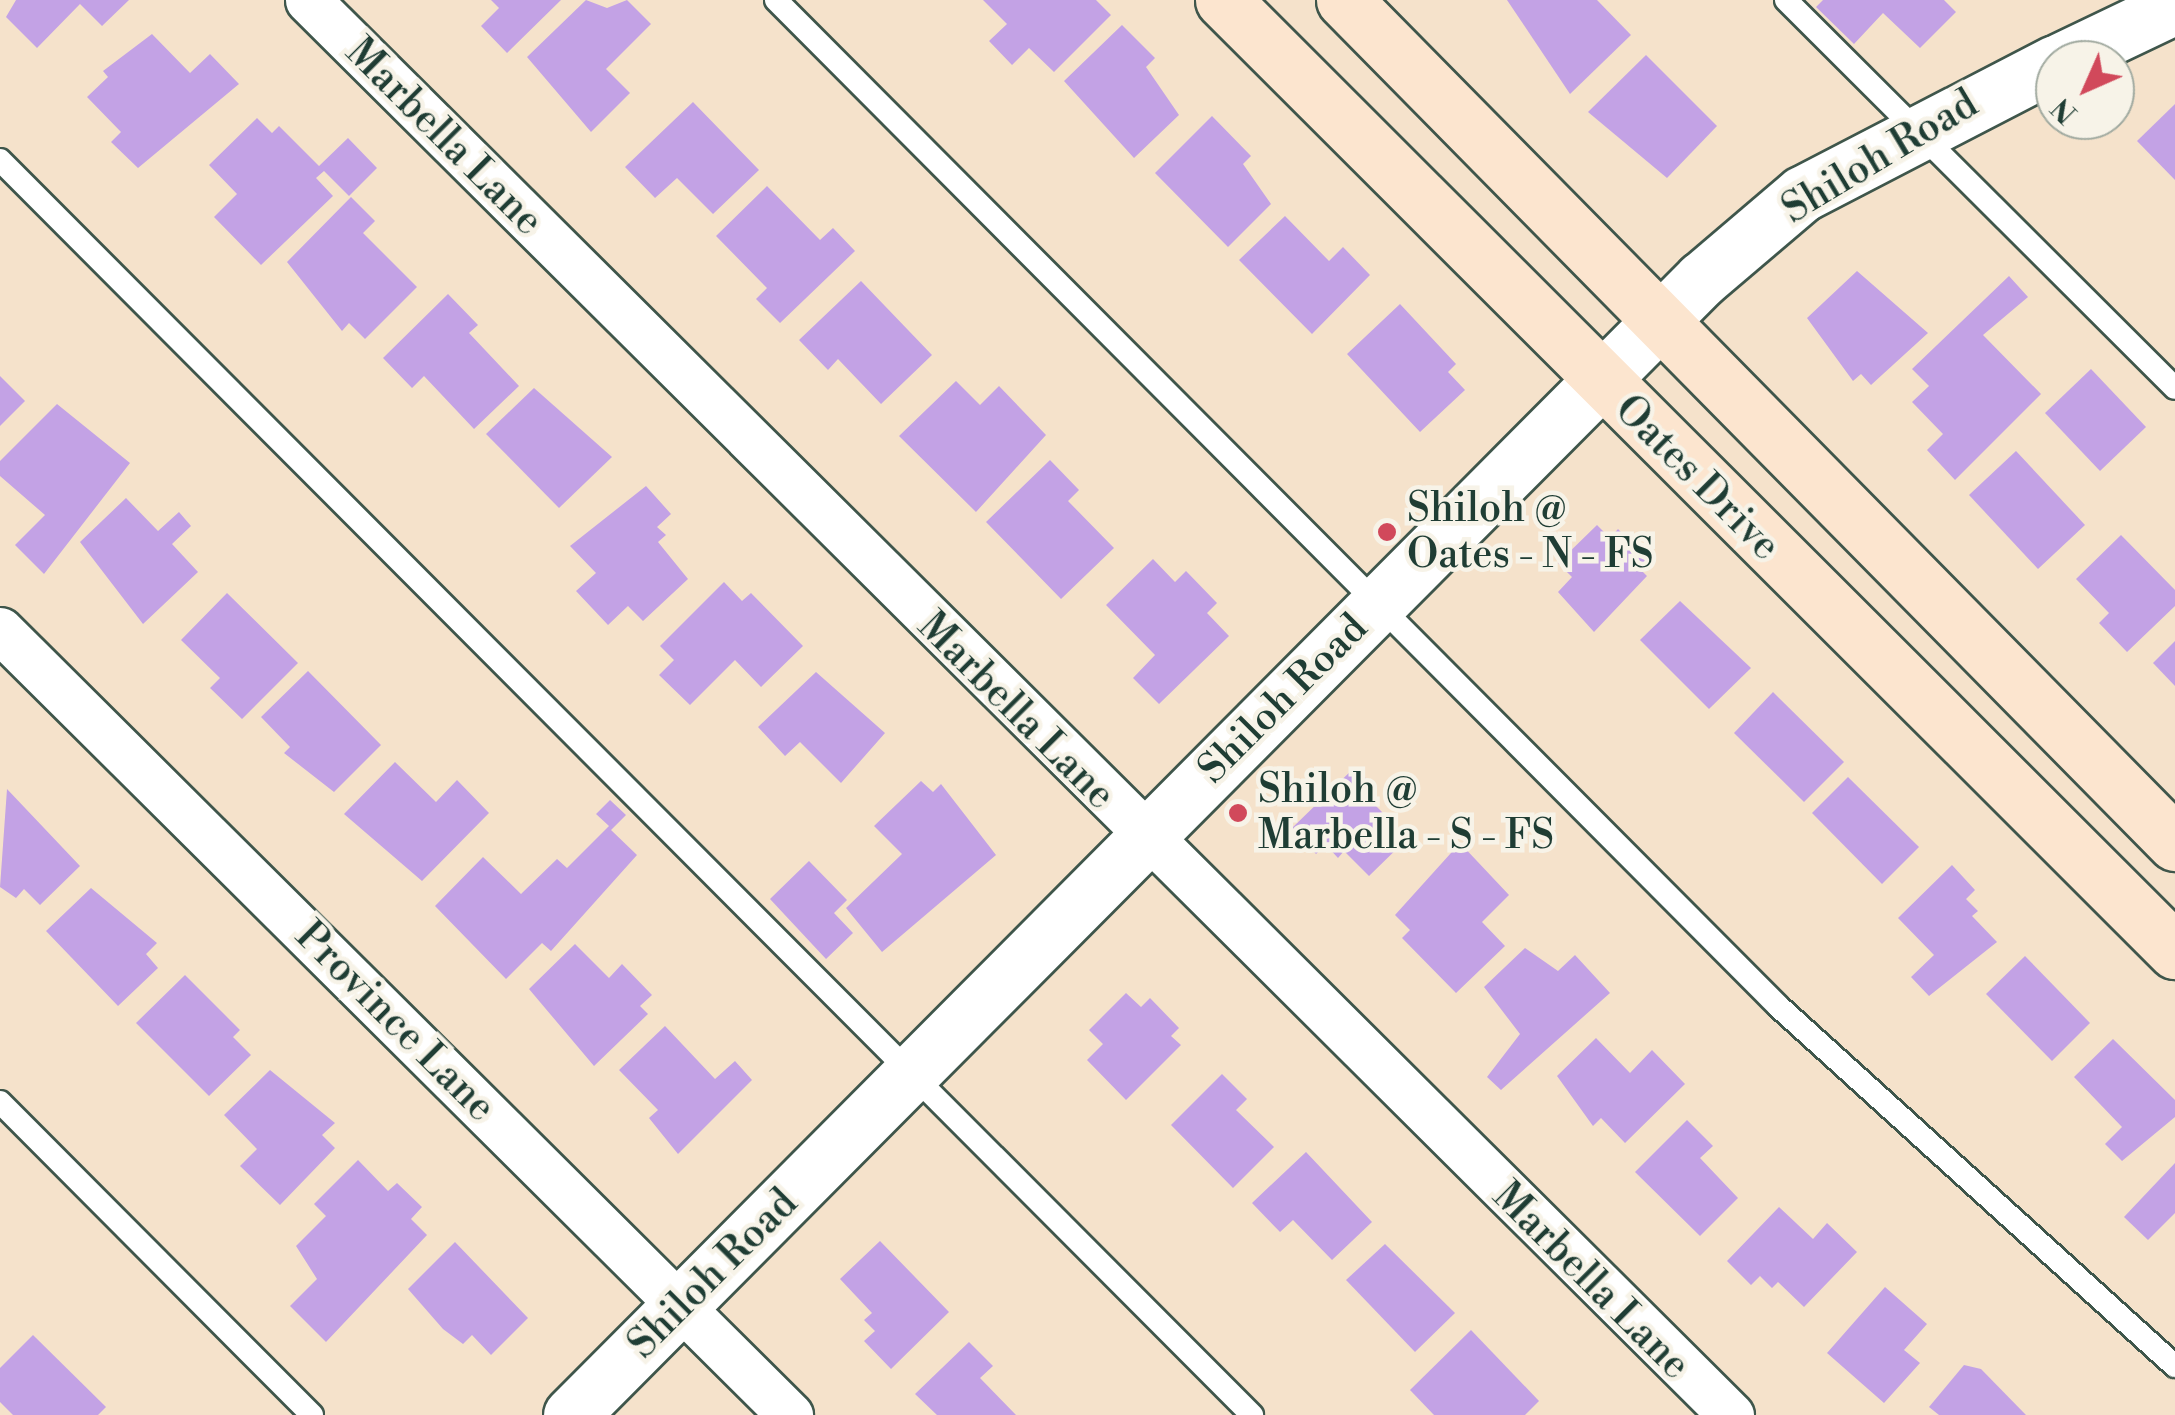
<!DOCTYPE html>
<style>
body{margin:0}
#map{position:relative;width:2175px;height:1415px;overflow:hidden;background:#f5e2cb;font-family:"Libre Bodoni",serif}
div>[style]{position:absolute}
.building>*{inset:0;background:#c3a2e5}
.roads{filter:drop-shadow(2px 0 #3f564b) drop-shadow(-2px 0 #3f564b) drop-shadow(0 2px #3f564b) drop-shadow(0 -2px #3f564b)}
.service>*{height:22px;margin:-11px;padding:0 11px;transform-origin:11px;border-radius:11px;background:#fff}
.minor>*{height:45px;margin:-22.5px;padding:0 22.5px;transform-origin:22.5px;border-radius:22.5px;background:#fff}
.tertiary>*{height:55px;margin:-27.5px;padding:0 27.5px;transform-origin:27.5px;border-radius:27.5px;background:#fff}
.secondary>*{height:55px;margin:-27.5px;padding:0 27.5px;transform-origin:27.5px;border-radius:27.5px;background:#fce5cf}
.dots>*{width:28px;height:28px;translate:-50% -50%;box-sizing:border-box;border:5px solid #f7f3e8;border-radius:50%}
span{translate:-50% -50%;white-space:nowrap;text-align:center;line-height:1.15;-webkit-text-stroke:9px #f7f3e8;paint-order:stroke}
.street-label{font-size:40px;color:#1f3d34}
.poi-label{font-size:40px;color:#1f3d34}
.left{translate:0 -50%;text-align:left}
.north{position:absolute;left:2035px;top:40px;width:100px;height:100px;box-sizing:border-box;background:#f7f3e8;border:2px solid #a1aaa0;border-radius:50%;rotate:225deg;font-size:28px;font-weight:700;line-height:40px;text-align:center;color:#1f3d34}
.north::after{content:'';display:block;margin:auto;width:35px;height:45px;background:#d1495b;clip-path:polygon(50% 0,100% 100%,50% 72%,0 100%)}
</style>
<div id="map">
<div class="building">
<div style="clip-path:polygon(16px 0,129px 0,102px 26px,80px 4px,37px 48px,6px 17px)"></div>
<div style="clip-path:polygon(491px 0,561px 0,507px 53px,481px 26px,499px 8px)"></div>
<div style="clip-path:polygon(586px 0,607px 8px,627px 0,651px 24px,606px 69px,630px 93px,591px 132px,527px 57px)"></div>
<div style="clip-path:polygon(983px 0,1096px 0,1111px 15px,1054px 72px,1029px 48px,1012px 65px,989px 41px,1007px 24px)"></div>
<div style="clip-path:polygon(1507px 0,1597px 0,1631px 35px,1570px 94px)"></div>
<div style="clip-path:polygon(1823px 0,1944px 0,1956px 12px,1920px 48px,1883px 13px,1854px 44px,1816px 7px)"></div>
<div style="clip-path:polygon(1122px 25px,1155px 58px,1146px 67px,1179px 115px,1134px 158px,1064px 81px)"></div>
<div style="clip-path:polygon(152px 34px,190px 73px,210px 54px,239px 84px,138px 168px,111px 142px,121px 132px,87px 97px,108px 77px,103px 71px)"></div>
<div style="clip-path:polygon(1646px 55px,1717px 126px,1667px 178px,1588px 112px)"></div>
<div style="clip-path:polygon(693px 102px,759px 170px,713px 214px,677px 178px,655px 198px,625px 167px)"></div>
<div style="clip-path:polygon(2175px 104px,2175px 180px,2137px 141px)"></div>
<div style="clip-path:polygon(1212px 116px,1251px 156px,1243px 164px,1271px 204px,1228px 247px,1155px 173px)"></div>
<div style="clip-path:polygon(257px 118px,272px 133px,279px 126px,319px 166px,348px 138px,377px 168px,349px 196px,324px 171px,316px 178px,333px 196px,261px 265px,214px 217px,237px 194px,209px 165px)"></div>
<div style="clip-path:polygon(767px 186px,820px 240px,833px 228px,855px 251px,780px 323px,756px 299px,767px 288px,716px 236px)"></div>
<div style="clip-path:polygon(351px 197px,375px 221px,363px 233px,417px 287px,365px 339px,349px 323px,342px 331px,287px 262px)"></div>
<div style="clip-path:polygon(1285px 216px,1329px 261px,1343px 247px,1370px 275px,1312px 334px,1239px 260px)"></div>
<div style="clip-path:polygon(1857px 271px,1928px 333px,1871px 385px,1861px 374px,1853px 381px,1807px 318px)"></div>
<div style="clip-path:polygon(2009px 276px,2028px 297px,1983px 335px,2041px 394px,1955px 480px,1927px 450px,1943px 434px,1912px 402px,1929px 386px,1912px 369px)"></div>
<div style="clip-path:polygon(861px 281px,932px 355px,881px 404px,838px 359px,828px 370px,799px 340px)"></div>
<div style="clip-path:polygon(448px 294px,478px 325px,469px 333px,519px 386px,474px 429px,424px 376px,412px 388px,383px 358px)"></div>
<div style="clip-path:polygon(1400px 304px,1456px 364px,1448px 372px,1465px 390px,1420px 432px,1347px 354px)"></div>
<div style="clip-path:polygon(2091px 369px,2146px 427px,2100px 471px,2045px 413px)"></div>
<div style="clip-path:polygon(0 376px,25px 401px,0 426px)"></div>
<div style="clip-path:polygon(956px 381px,980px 405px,999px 386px,1046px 435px,976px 512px,899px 436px)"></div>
<div style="clip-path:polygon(534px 388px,612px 457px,559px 508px,486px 434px)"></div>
<div style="clip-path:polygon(57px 404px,130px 463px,44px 574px,15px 545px,45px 515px,0 476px,0 461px)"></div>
<div style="clip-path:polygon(2016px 451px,2085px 525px,2038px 569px,1969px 495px)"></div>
<div style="clip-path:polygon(1050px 460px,1079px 490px,1068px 501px,1114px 548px,1061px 599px,986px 522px)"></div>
<div style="clip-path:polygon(646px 486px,671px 514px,657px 527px,666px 535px,658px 542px,688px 579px,643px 621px,628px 606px,608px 625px,576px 591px,596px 573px,570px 546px)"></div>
<div style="clip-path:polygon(126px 498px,158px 531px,179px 512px,191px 526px,172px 544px,198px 572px,143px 624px,80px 542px)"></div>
<div style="clip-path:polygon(1597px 525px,1610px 538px,1618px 529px,1648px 560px,1640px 569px,1647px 576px,1594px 632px,1558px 592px,1572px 577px,1558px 563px)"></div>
<div style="clip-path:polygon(2121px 535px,2175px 590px,2175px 606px,2127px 652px,2099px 623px,2109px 613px,2076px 579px)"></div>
<div style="clip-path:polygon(1153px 559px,1175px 582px,1186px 571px,1217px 603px,1207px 613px,1229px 636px,1159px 704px,1133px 678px,1155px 655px,1106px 605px)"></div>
<div style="clip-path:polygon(724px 582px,742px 601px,751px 593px,803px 646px,761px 687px,735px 660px,690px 705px,659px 675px,674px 660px,660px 646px)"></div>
<div style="clip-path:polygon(227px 593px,298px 663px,242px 719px,210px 688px,220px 678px,181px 640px)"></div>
<div style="clip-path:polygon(1680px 601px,1751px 668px,1709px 709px,1640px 640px)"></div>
<div style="clip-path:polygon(2175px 641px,2175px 686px,2153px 663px)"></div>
<div style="clip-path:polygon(308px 671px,381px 745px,334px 792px,284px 753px,290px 747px,261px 717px)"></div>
<div style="clip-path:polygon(816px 672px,885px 733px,841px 783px,800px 742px,785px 756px,758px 727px)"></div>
<div style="clip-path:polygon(1773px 692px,1844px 762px,1804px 802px,1734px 733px)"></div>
<div style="clip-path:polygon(395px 762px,436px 802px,457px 780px,489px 813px,422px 881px,344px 814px)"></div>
<div style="clip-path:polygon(1355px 767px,1377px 790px,1368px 798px,1408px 838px,1369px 876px,1344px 851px,1338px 858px,1326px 845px,1316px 854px,1292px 828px)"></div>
<div style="clip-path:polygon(1848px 777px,1919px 847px,1882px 884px,1812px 813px)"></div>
<div style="clip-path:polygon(921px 781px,933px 792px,941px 784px,996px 855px,882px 952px,846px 908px,902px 854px,874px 826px)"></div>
<div style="clip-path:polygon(7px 789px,80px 866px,40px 905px,24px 889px,16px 898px,0 887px)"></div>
<div style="clip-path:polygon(610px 800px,626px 815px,611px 830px,637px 855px,551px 951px,542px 943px,506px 979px,435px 906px,483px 857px,521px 894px,557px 859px,567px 868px,609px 826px,596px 814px)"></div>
<div style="clip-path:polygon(1460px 843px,1509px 895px,1482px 922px,1505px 946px,1456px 993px,1402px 938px,1410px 930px,1395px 915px)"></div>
<div style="clip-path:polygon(809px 861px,847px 900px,834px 913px,853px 933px,826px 959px,770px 899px)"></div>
<div style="clip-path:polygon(1952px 865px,1975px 890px,1966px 899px,1978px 911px,1972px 916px,1997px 942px,1929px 996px,1911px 977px,1934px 955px,1898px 918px)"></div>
<div style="clip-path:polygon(91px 888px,157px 943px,146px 954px,158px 968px,118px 1006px,46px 931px)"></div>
<div style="clip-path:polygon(575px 944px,609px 978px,622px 964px,652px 995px,640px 1006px,648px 1014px,594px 1066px,529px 989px)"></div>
<div style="clip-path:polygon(1525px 948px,1558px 971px,1575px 955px,1610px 993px,1501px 1090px,1487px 1077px,1520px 1034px,1484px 987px)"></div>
<div style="clip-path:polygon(2025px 956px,2090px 1023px,2052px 1061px,1986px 994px)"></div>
<div style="clip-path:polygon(185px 975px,240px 1030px,233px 1037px,251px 1055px,209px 1096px,136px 1023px)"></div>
<div style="clip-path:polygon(1126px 993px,1141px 1007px,1150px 998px,1179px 1028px,1171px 1036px,1181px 1045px,1126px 1100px,1087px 1060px,1103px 1044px,1089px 1030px)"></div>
<div style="clip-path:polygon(665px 1026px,715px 1079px,735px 1061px,752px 1080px,678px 1154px,649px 1118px,658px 1110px,619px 1070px)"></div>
<div style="clip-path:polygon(1596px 1038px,1630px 1073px,1652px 1050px,1685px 1084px,1625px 1143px,1601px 1118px,1593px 1126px,1557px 1076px)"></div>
<div style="clip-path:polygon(2113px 1039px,2175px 1100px,2175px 1117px,2122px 1161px,2105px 1144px,2122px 1127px,2074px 1077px)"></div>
<div style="clip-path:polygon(270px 1070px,335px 1123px,322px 1135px,335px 1148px,280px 1205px,240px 1166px,257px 1149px,224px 1115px)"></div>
<div style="clip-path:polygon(1222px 1074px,1247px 1099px,1236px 1110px,1274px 1147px,1233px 1188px,1171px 1125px)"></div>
<div style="clip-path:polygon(1687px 1120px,1713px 1146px,1700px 1158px,1738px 1198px,1700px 1236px,1635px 1172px)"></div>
<div style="clip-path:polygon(1306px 1152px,1372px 1222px,1332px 1260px,1293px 1220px,1280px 1232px,1252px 1203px)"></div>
<div style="clip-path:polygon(358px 1160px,388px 1191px,397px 1183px,422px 1207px,411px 1219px,427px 1235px,326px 1342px,290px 1306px,317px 1279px,296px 1246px,326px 1216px,314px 1204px)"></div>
<div style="clip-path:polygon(2175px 1163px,2175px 1213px,2148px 1240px,2124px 1217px)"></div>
<div style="clip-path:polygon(1779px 1207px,1813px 1239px,1827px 1223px,1857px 1252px,1804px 1307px,1778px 1282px,1772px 1288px,1760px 1276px,1751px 1285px,1727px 1261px)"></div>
<div style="clip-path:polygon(880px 1241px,949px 1312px,891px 1369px,864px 1341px,875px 1331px,864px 1320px,872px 1313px,840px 1279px)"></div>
<div style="clip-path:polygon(455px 1242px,528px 1318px,491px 1355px,472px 1335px,463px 1344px,443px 1329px,408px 1289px)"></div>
<div style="clip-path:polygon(1385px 1244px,1455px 1313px,1415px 1352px,1346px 1280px)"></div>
<div style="clip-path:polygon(1885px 1287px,1927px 1324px,1904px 1350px,1920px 1363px,1884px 1403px,1827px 1353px)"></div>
<div style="clip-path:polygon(1471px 1330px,1539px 1401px,1525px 1415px,1434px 1415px,1410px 1390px)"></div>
<div style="clip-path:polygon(33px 1335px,106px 1407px,98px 1415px,13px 1415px,0 1402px,0 1368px)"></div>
<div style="clip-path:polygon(969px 1342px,993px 1366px,980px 1378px,1016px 1415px,937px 1415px,915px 1394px)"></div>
<div style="clip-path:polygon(1964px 1365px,1981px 1369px,2026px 1415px,1939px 1415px,1929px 1407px)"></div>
</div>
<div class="roads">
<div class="service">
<div style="left:776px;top:0;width:1420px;rotate:45.11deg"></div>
<div style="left:1778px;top:1006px;width:536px;rotate:42.2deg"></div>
<div style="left:1786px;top:0;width:549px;rotate:44.93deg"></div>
<div style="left:0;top:160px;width:1773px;rotate:45.07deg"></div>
<div style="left:0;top:1102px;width:442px;rotate:45.1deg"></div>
</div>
<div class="minor">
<div style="left:308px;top:0;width:2007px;rotate:44.84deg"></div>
<div style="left:0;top:630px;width:1114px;rotate:44.82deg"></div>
</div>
<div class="tertiary">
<div style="left:2062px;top:60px;width:125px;rotate:-25.5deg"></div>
<div style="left:571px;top:1415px;width:1603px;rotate:-45.13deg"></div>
<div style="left:1702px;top:279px;width:131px;rotate:-40.4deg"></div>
<div style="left:1802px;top:194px;width:285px;rotate:-27.4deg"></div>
</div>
<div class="secondary">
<div style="left:1223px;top:0;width:1346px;rotate:44.97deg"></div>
<div style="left:1344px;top:0;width:1184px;rotate:45.41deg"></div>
</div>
</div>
<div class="dots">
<div style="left:1387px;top:532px;background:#d1495b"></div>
<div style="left:1238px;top:813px;background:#d1495b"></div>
</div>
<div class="street-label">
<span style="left:444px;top:137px;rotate:45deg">Marbella Lane</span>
<span style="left:1880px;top:157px;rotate:-31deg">Shiloh Road</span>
<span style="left:1697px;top:478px;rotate:45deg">Oates Drive</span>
<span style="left:1283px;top:699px;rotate:-45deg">Shiloh Road</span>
<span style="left:1016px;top:711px;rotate:45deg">Marbella Lane</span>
<span style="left:395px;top:1022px;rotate:45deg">Province Lane</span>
<span style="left:713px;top:1274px;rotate:-45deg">Shiloh Road</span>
<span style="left:1591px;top:1281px;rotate:45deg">Marbella Lane</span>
</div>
<div class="poi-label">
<span class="left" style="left:1407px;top:532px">Shiloh @<br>Oates - N - FS</span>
<span class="left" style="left:1258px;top:813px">Shiloh @<br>Marbella - S - FS</span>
</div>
<div class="north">N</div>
</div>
